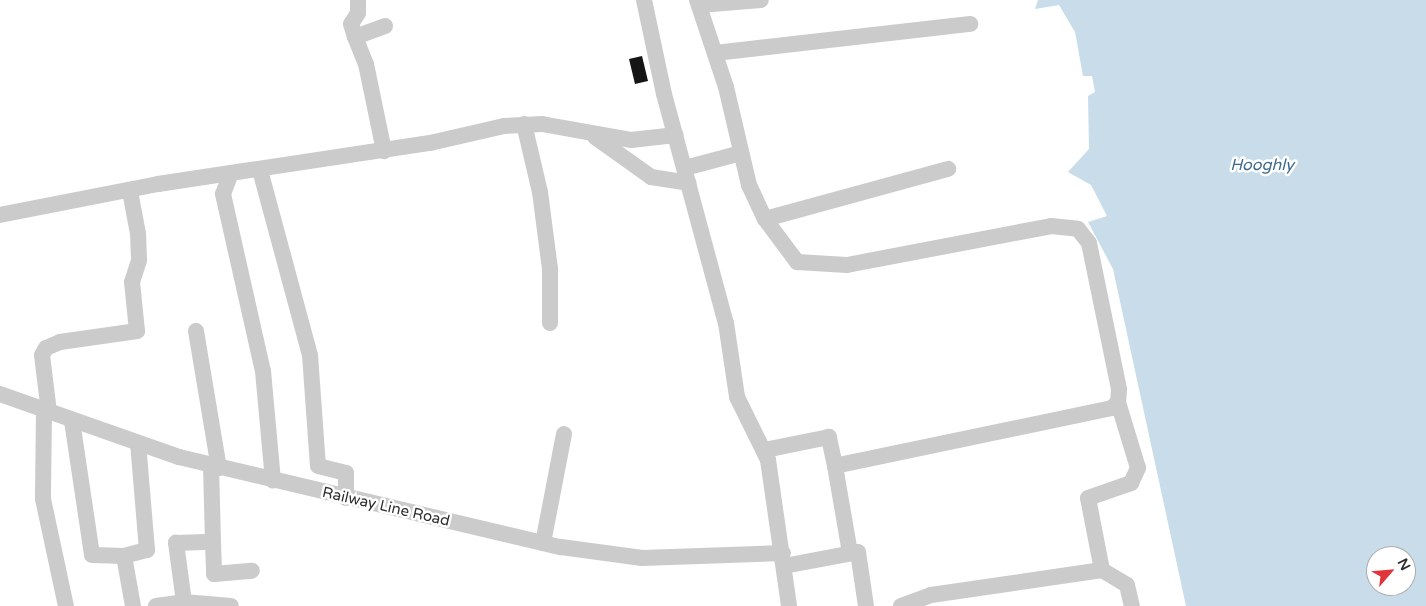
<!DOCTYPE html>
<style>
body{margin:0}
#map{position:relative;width:1426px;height:606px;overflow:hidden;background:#fff;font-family:"Varela Round",sans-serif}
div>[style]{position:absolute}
.water>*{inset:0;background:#c8dcea}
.building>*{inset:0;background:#151515}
.minor>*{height:16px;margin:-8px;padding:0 8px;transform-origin:8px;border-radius:8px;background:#cbcbcb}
span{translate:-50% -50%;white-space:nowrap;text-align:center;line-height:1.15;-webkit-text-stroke:5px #fff;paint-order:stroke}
.street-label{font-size:15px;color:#2e2e2e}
.water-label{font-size:16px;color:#3e6b8d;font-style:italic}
.north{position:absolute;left:1366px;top:546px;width:50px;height:50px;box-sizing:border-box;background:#fff;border:1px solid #ababab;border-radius:50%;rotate:63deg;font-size:14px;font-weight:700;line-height:20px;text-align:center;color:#2e2e2e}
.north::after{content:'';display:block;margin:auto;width:18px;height:22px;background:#df353b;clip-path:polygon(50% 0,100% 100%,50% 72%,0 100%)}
</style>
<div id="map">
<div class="water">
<div style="clip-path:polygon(evenodd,1038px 0,1426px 0,1426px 606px,1186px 606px,1113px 269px,1088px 222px,1107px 216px,1091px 185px,1068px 172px,1089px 149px,1088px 96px,1095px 92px,1092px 76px,1083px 76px,1075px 32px,1059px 5px,1035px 9px,1038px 0,1376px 556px,1406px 556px,1406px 586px,1376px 586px,1376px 556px)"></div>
</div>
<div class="building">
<div style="clip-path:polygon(642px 56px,648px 81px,635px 84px,629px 59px)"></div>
</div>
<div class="minor">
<div style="left:358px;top:0;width:13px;rotate:90deg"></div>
<div style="left:358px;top:13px;width:13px;rotate:122deg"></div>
<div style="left:351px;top:24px;width:14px;rotate:73deg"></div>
<div style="left:355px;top:37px;width:32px;rotate:-20deg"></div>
<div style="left:644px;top:0;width:96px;rotate:78deg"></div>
<div style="left:664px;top:94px;width:237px;rotate:74.9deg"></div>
<div style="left:726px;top:323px;width:75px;rotate:81.5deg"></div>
<div style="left:737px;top:397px;width:70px;rotate:63.8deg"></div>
<div style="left:768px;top:460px;width:148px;rotate:81.8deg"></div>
<div style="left:697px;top:0;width:92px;rotate:71.6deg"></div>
<div style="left:726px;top:87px;width:101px;rotate:76.8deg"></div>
<div style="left:749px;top:185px;width:38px;rotate:65deg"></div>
<div style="left:765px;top:219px;width:54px;rotate:53.3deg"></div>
<div style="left:797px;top:262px;width:50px;rotate:3.4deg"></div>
<div style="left:847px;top:265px;width:208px;rotate:-10.8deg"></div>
<div style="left:1051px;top:226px;width:27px;rotate:6deg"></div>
<div style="left:1078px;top:229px;width:18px;rotate:52deg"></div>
<div style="left:1089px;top:243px;width:149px;rotate:78.4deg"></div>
<div style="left:1119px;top:389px;width:13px;rotate:94deg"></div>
<div style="left:1118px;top:402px;width:8px;rotate:135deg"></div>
<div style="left:1112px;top:408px;width:283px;rotate:168.2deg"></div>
<div style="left:835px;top:466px;width:30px;rotate:-102deg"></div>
<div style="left:829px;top:437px;width:65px;rotate:168.5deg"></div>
<div style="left:699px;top:5px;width:62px;rotate:-4.6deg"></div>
<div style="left:355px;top:37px;width:29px;rotate:68deg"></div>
<div style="left:366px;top:64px;width:89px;rotate:78.3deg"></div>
<div style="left:715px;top:53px;width:257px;rotate:-6.5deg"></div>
<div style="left:524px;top:124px;width:70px;rotate:76.8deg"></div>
<div style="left:540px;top:192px;width:78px;rotate:82.6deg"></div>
<div style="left:550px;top:269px;width:54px;rotate:90deg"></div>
<div style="left:595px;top:137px;width:69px;rotate:35.5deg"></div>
<div style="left:651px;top:177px;width:38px;rotate:9deg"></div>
<div style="left:685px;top:168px;width:58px;rotate:-15deg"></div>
<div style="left:260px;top:170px;width:192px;rotate:74.9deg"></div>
<div style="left:310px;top:355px;width:111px;rotate:85.9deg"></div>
<div style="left:318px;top:466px;width:29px;rotate:14deg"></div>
<div style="left:346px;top:473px;width:25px;rotate:90deg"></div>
<div style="left:231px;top:173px;width:22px;rotate:111deg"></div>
<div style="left:223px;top:194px;width:181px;rotate:77.3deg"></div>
<div style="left:263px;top:371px;width:110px;rotate:84.8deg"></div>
<div style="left:0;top:215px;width:161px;rotate:-11.1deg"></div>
<div style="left:158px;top:184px;width:275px;rotate:-8.6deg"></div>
<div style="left:430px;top:143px;width:76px;rotate:-12.9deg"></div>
<div style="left:504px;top:126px;width:38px;rotate:-3deg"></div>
<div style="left:542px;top:124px;width:90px;rotate:10.2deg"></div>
<div style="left:631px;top:140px;width:45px;rotate:-6.3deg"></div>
<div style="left:765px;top:219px;width:190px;rotate:-15.3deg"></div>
<div style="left:196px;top:331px;width:139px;rotate:80.5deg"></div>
<div style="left:0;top:394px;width:190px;rotate:19.4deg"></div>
<div style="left:179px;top:457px;width:392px;rotate:13.3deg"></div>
<div style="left:561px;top:547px;width:82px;rotate:7.7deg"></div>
<div style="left:642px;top:558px;width:141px;rotate:-2deg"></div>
<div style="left:44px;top:411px;width:88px;rotate:90.7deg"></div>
<div style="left:43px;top:499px;width:109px;rotate:77.9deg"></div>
<div style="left:49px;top:412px;width:57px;rotate:-97deg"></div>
<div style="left:42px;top:355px;width:8px;rotate:-60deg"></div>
<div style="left:46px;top:348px;width:15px;rotate:-23deg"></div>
<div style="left:60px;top:342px;width:78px;rotate:-8.1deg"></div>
<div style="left:137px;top:331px;width:49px;rotate:-95.8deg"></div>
<div style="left:132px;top:282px;width:23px;rotate:-72deg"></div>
<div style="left:139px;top:260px;width:26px;rotate:-92deg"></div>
<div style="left:138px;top:234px;width:44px;rotate:-100.5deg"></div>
<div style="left:72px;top:421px;width:135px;rotate:81.5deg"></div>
<div style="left:92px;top:555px;width:32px;rotate:2deg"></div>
<div style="left:124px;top:556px;width:24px;rotate:-15deg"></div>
<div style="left:147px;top:550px;width:107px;rotate:-94.8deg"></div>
<div style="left:835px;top:466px;width:88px;rotate:80.2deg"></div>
<div style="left:213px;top:542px;width:32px;rotate:88deg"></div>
<div style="left:214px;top:574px;width:38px;rotate:-5deg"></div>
<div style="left:543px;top:543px;width:111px;rotate:-79.1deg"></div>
<div style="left:124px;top:556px;width:51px;rotate:79.8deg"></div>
<div style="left:784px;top:566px;width:75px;rotate:-10.7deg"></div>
<div style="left:858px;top:552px;width:55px;rotate:81.6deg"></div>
<div style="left:1102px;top:570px;width:29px;rotate:31deg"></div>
<div style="left:1127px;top:585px;width:22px;rotate:77deg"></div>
<div style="left:184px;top:602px;width:60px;rotate:-97.7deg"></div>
<div style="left:176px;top:543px;width:37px;rotate:-2deg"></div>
<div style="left:213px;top:542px;width:76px;rotate:-91.5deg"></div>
<div style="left:156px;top:606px;width:28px;rotate:-8deg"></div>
<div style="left:184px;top:602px;width:47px;rotate:4.9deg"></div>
<div style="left:901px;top:606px;width:32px;rotate:-20deg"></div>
<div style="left:931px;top:595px;width:173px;rotate:-8.3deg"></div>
<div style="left:1102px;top:570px;width:73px;rotate:-101deg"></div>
<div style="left:1088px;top:498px;width:46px;rotate:-19.2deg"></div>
<div style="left:1131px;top:483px;width:17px;rotate:-65deg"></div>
<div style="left:1138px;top:468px;width:69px;rotate:-106.9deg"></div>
</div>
<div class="street-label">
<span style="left:386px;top:507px;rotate:13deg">Railway Line Road</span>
</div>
<div class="water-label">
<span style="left:1262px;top:165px">Hooghly</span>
</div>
<div class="north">N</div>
</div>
